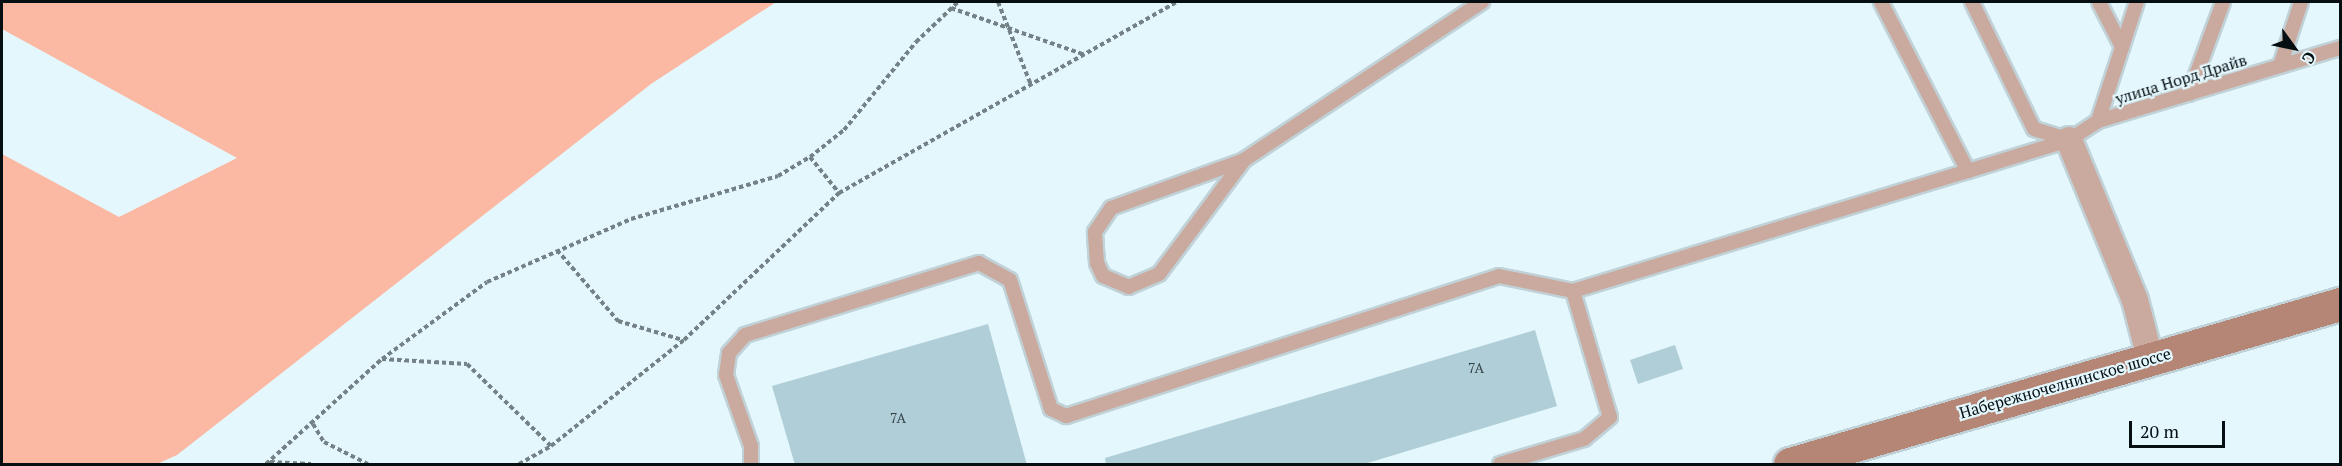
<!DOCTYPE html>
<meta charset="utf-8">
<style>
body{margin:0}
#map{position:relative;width:2342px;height:466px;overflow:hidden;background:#e4f7fc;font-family:"PT Serif",serif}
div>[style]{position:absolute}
.green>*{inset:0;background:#fbb8a3}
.building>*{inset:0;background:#afced7}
.path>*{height:4px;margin-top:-2px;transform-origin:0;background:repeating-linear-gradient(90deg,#748286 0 4.5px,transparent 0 7.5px)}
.roads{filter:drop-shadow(2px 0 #c0d2d7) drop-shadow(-2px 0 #c0d2d7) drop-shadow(0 2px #c0d2d7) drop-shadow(0 -2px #c0d2d7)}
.lane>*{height:14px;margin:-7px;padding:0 7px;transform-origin:7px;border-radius:7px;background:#caa99f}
.street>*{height:26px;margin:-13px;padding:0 13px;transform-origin:13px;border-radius:13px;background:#caa99f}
.secondary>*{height:33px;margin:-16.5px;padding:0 16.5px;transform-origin:16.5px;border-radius:16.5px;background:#b58576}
span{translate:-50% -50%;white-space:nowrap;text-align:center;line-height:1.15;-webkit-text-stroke:4.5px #e4f7fc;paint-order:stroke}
.number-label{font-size:14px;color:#303f43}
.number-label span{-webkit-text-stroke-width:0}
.street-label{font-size:16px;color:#050f12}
.frame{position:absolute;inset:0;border:3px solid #050f12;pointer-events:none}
.north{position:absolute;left:2264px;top:18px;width:60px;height:60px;-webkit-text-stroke:4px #e4f7fc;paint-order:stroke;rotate:123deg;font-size:16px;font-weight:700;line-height:24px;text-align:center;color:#050f12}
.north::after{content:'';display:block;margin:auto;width:21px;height:27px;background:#050f12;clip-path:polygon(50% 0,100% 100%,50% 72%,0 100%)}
.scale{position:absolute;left:2129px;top:421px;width:96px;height:27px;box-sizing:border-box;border:3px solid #050f12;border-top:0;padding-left:8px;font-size:18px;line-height:21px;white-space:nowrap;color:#050f12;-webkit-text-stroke:4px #e4f7fc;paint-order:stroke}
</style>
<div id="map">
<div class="green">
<div style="clip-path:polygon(2px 2px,776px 2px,651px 84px,177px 455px,157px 464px,2px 464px,2px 154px,119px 217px,237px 158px,2px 29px)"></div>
</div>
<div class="building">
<div style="clip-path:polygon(988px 324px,1027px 465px,795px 465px,772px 386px)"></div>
<div style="clip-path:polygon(1535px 330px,1557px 406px,1361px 465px,1106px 465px,1105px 458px)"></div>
<div style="clip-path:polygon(1675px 345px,1683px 369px,1638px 384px,1630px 360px)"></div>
</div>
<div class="path">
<div style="left:998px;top:2px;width:89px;rotate:68.3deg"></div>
<div style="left:951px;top:8px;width:142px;rotate:19.3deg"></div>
<div style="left:810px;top:157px;width:46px;rotate:51.1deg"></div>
<div style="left:557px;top:250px;width:94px;rotate:49.3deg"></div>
<div style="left:618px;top:321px;width:68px;rotate:16.3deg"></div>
<div style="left:382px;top:359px;width:85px;rotate:3.4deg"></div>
<div style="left:467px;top:364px;width:117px;rotate:44.3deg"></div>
<div style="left:313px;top:424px;width:21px;rotate:59deg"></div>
<div style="left:324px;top:442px;width:49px;rotate:26.6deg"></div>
<div style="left:270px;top:462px;width:41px;rotate:2.8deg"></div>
<div style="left:266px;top:464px;width:156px;rotate:-42.2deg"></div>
<div style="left:382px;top:359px;width:130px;rotate:-36.3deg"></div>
<div style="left:487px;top:282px;width:157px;rotate:-23.6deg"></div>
<div style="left:631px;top:219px;width:153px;rotate:-16.3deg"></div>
<div style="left:778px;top:176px;width:37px;rotate:-31deg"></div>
<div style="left:810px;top:157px;width:43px;rotate:-38.5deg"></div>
<div style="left:844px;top:130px;width:114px;rotate:-50.7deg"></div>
<div style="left:916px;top:42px;width:58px;rotate:-43.6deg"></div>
<div style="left:519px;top:464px;width:37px;rotate:-29deg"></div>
<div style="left:551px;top:446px;width:170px;rotate:-38.6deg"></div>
<div style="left:684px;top:340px;width:214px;rotate:-43.5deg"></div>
<div style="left:839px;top:193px;width:387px;rotate:-29.5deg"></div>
</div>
<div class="roads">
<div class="lane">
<div style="left:1881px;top:2px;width:190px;rotate:62.8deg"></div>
<div style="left:1968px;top:171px;width:106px;rotate:-17.1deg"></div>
<div style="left:2069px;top:140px;width:35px;rotate:-33deg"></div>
<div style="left:2098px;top:121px;width:253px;rotate:-16.8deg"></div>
<div style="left:1972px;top:2px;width:141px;rotate:64deg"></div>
<div style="left:2034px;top:129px;width:37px;rotate:17deg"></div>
<div style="left:2099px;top:2px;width:51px;rotate:62.9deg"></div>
<div style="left:2280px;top:66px;width:67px;rotate:-71.8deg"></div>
<div style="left:2189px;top:94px;width:98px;rotate:-69.7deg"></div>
<div style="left:2098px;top:121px;width:125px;rotate:-71.9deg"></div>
<div style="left:1244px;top:160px;width:142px;rotate:126.7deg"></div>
<div style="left:1159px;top:274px;width:33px;rotate:157deg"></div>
<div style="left:1129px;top:287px;width:28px;rotate:-157deg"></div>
<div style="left:1103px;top:276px;width:14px;rotate:-115deg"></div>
<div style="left:1097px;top:263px;width:31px;rotate:-94deg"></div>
<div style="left:1095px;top:232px;width:29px;rotate:-56deg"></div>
<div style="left:1111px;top:208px;width:141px;rotate:-19.8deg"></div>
<div style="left:1244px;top:160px;width:286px;rotate:-33.6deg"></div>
<div style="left:751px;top:464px;width:18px;rotate:-90deg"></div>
<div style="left:751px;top:446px;width:75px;rotate:-109.4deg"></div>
<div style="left:726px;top:375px;width:22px;rotate:-82deg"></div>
<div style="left:729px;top:353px;width:24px;rotate:-48deg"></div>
<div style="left:745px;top:335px;width:245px;rotate:-17.1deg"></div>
<div style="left:979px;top:263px;width:35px;rotate:29deg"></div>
<div style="left:1010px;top:280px;width:135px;rotate:72.4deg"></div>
<div style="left:1051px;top:409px;width:17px;rotate:25deg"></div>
<div style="left:1066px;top:416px;width:455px;rotate:-17.9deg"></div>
<div style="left:1499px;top:276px;width:76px;rotate:11.5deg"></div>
<div style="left:1573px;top:291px;width:413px;rotate:-16.9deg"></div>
<div style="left:1500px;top:464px;width:88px;rotate:-16.6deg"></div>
<div style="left:1584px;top:439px;width:34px;rotate:-40deg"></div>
<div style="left:1610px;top:417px;width:131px;rotate:-106.4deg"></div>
</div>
<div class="street">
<div style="left:2069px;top:140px;width:173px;rotate:67.6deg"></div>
<div style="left:2135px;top:300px;width:60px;rotate:75.5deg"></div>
</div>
<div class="secondary">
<div style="left:1790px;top:464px;width:573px;rotate:-16.22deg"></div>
</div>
</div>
<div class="number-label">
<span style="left:1476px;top:368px">7А</span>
<span style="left:898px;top:418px">7А</span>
</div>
<div class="street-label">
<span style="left:2181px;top:79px;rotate:-17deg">улица Норд Драйв</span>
<span style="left:2065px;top:383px;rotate:-16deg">Набережночелнинское шоссе</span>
</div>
<div class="frame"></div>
<div class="north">С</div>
<div class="scale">20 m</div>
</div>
